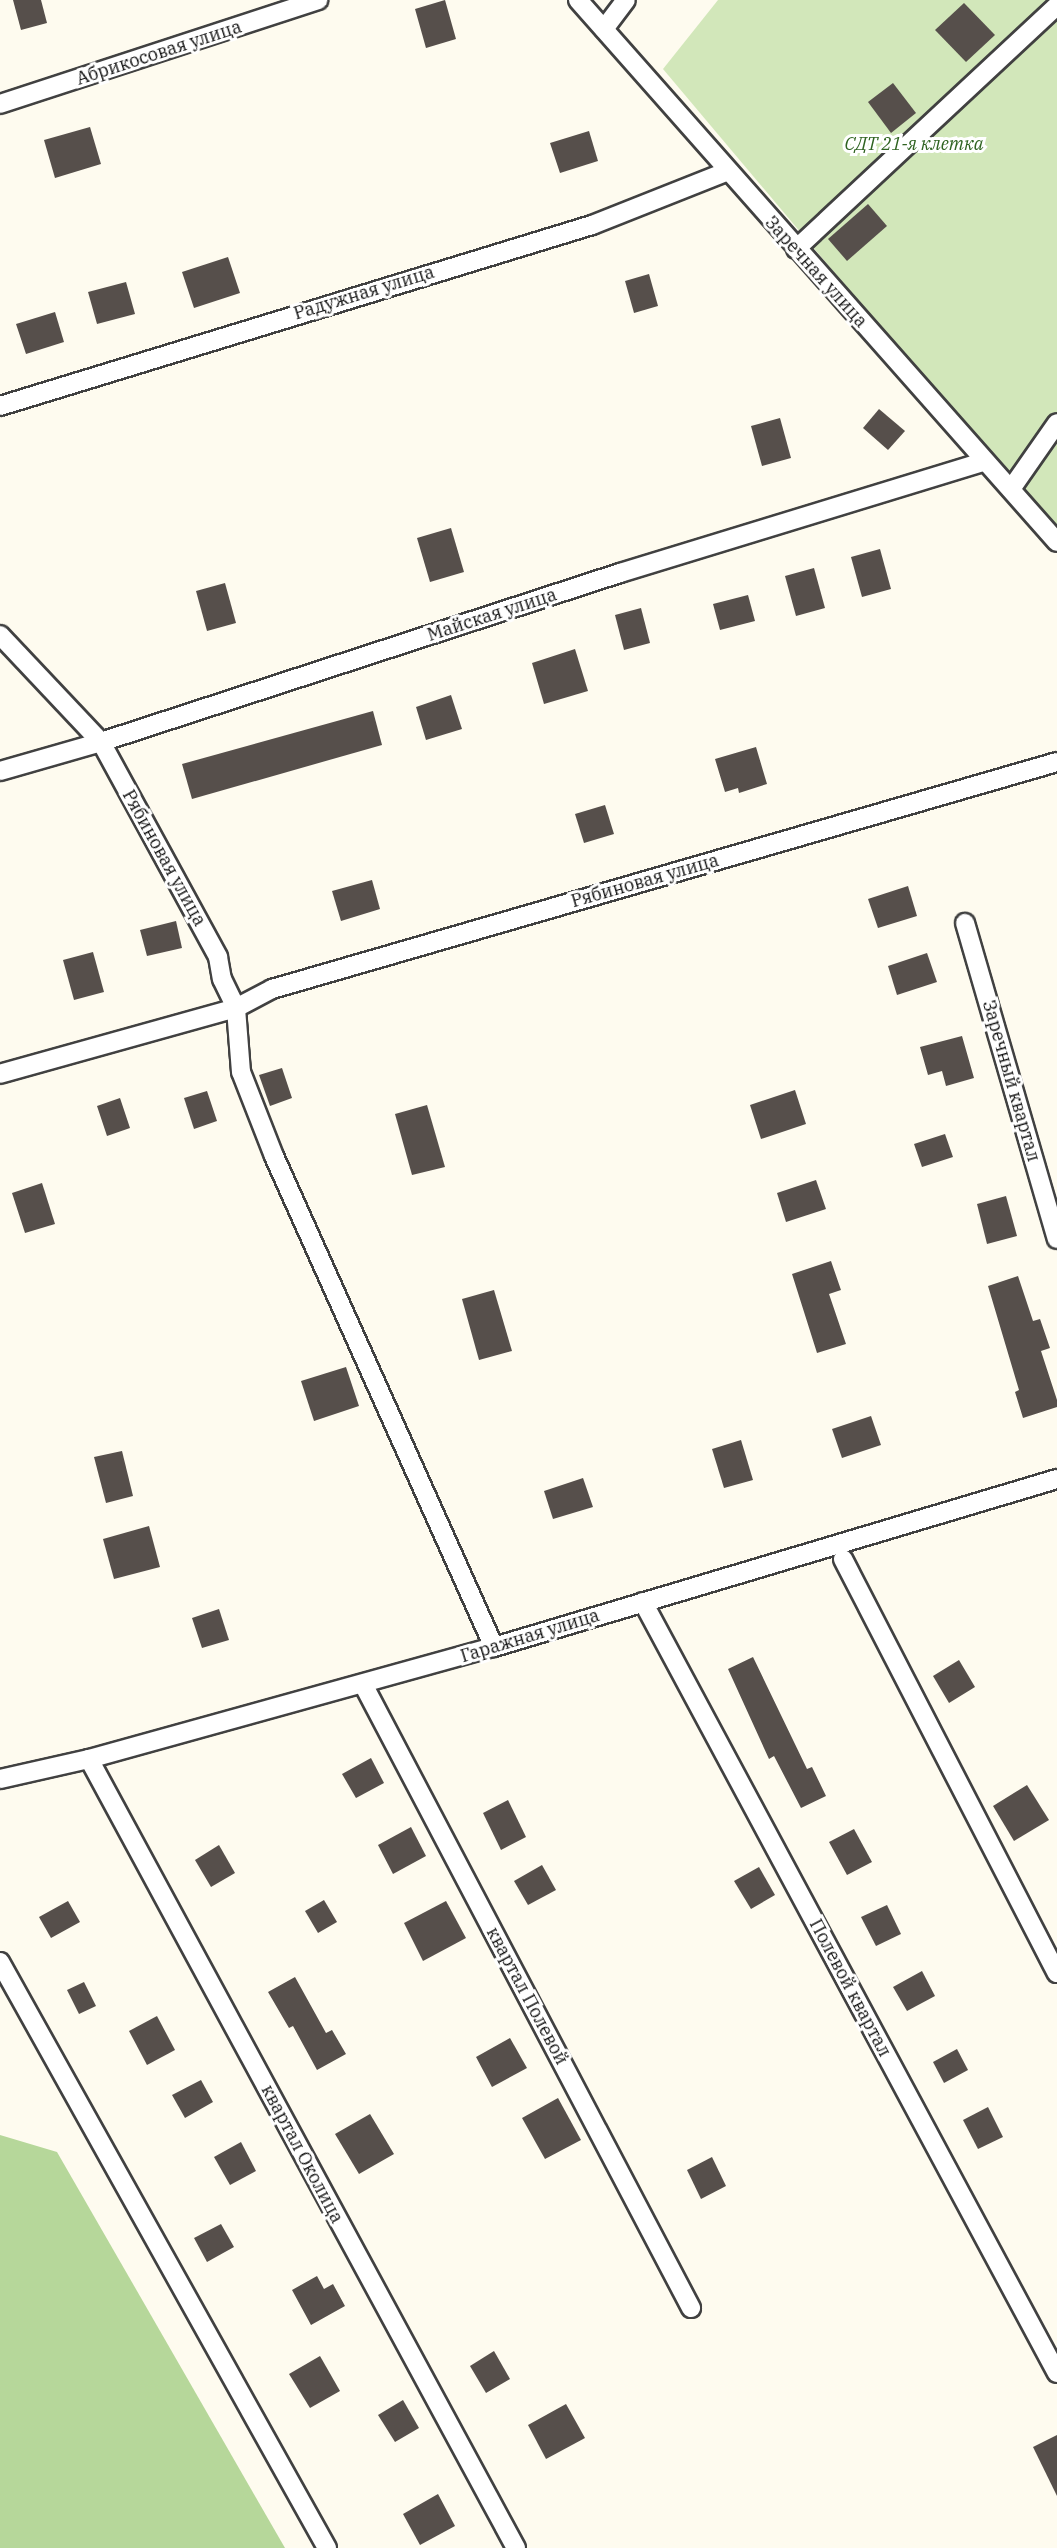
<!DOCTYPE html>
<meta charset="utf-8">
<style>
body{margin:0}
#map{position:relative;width:1057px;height:2548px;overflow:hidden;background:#fefbef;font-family:"IBM Plex Serif",serif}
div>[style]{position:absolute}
.green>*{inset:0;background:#d2e7ba}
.forest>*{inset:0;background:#b6d79a}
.building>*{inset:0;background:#564f4b}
.roads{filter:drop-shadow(2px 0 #414141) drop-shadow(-2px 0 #414141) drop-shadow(0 2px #414141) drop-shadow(0 -2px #414141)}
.street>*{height:18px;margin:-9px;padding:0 9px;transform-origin:9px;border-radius:9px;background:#fff}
span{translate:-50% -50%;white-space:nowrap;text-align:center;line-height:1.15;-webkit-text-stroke:6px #fff;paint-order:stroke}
.street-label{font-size:18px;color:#0e0e0e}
.park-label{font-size:18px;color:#2f6321;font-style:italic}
</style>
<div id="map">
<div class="green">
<div style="clip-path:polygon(718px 0,1057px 0,1057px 537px,663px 69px)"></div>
</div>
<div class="forest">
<div style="clip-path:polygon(0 2135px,57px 2152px,285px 2548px,0 2548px)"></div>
</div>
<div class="building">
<div style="clip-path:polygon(13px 0,41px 0,47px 23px,21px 30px)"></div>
<div style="clip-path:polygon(445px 0,456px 39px,426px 48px,415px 9px)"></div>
<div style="clip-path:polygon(964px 3px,995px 35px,966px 62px,935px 30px)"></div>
<div style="clip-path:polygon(893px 83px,916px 113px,891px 133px,868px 102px)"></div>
<div style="clip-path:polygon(90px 127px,101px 164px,55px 178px,44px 140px)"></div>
<div style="clip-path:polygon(589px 131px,598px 161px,560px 173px,550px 143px)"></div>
<div style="clip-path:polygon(868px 204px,887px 226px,847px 261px,828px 239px)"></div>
<div style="clip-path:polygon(228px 257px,240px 293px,194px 308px,182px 272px)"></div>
<div style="clip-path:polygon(649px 274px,658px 306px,634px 313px,625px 281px)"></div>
<div style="clip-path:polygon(126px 282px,135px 314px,97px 324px,88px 292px)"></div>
<div style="clip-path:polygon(55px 312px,64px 342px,26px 354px,16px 324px)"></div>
<div style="clip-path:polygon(879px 409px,905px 431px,888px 450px,863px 428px)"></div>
<div style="clip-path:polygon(780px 418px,791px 458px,762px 466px,751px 426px)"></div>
<div style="clip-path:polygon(451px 528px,464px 572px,430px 582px,417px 538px)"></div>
<div style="clip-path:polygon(880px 549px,891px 589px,862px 597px,851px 557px)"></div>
<div style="clip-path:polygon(814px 568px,825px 608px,796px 616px,785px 576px)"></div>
<div style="clip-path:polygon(225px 583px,236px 623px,207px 631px,196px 591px)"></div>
<div style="clip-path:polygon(748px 595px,755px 621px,720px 630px,713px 604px)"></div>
<div style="clip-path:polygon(641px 608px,650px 643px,624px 650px,615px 615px)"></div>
<div style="clip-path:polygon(575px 649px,588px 691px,544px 704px,532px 663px)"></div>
<div style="clip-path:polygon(451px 695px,462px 729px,426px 740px,416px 707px)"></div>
<div style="clip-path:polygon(373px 711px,382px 745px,192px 799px,182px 764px)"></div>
<div style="clip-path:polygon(756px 747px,767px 784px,739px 793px,738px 788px,725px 792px,715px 759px)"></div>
<div style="clip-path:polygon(605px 805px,614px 834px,584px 843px,575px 814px)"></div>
<div style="clip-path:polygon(372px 880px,380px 909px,341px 921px,332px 891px)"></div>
<div style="clip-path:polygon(908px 886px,917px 916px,878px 928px,868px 899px)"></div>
<div style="clip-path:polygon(176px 921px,182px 948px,147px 956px,140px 930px)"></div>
<div style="clip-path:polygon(93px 952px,104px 992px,74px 1000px,63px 960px)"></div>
<div style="clip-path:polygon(927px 953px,937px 982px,897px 995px,888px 966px)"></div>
<div style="clip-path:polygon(962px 1036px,974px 1078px,946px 1086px,942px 1071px,928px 1075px,920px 1047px)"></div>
<div style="clip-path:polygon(282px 1068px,292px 1098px,270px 1106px,259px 1075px)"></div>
<div style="clip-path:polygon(795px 1090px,806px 1124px,761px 1139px,750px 1105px)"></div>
<div style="clip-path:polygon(207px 1091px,217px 1121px,194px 1129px,184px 1098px)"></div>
<div style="clip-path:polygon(120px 1098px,130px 1128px,107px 1136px,97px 1106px)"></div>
<div style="clip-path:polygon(427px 1105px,445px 1167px,412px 1175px,395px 1114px)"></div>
<div style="clip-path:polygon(945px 1134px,953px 1157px,922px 1167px,914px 1144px)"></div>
<div style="clip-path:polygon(816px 1180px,826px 1209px,786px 1222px,777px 1193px)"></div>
<div style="clip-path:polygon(42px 1183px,55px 1224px,25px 1233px,12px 1193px)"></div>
<div style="clip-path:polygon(1006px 1196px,1017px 1236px,987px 1244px,977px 1204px)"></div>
<div style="clip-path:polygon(831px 1261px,841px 1290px,829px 1294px,846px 1344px,817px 1353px,792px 1274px)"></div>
<div style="clip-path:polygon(1018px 1276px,1033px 1321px,1040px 1319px,1050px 1348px,1041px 1351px,1057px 1400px,1057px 1407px,1023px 1418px,1015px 1392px,1019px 1390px,988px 1286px)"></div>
<div style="clip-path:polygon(494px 1290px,512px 1351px,479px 1360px,462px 1299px)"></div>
<div style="clip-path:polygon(346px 1367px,359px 1406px,314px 1421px,301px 1381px)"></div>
<div style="clip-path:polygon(871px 1416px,881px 1445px,842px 1458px,832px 1429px)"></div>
<div style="clip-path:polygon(741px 1440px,753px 1480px,724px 1488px,712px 1449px)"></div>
<div style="clip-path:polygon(122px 1451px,133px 1496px,106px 1503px,94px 1457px)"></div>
<div style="clip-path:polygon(583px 1478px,593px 1507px,553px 1519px,544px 1491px)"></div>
<div style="clip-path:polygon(149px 1526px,160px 1567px,114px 1579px,103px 1539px)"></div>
<div style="clip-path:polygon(219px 1609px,229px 1640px,202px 1648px,192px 1618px)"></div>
<div style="clip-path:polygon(753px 1657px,807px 1769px,812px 1767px,826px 1796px,801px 1808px,774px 1756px,769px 1759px,728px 1669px)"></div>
<div style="clip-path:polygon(959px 1660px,975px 1687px,949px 1703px,933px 1676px)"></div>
<div style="clip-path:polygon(371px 1758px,384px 1783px,356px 1798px,342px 1774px)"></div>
<div style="clip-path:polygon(1027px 1785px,1049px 1820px,1014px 1841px,993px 1806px)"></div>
<div style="clip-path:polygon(508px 1800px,526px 1837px,501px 1850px,483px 1813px)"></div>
<div style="clip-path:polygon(411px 1827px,426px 1856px,393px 1874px,378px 1845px)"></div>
<div style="clip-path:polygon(854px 1829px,872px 1862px,847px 1875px,829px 1842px)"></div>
<div style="clip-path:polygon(219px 1845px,235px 1873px,211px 1887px,195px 1860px)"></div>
<div style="clip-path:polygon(542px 1865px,556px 1890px,528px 1905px,514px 1881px)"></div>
<div style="clip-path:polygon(759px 1867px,775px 1895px,751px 1909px,734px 1881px)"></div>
<div style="clip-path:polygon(324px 1900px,337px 1922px,318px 1933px,305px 1911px)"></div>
<div style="clip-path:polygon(68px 1901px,80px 1922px,51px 1938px,39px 1917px)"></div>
<div style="clip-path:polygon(446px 1901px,466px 1938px,423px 1961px,404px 1923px)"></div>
<div style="clip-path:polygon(887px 1905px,901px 1934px,876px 1946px,861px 1917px)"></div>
<div style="clip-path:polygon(922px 1971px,935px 1996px,907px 2011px,893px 1987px)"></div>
<div style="clip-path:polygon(295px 1977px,326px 2033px,332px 2030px,346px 2054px,317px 2070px,293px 2026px,289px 2028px,268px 1992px)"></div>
<div style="clip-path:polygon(84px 1982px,96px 2006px,79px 2014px,67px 1990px)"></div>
<div style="clip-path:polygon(157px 2016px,175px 2050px,147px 2065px,129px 2031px)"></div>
<div style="clip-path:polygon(510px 2038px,527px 2068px,492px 2087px,476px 2057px)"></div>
<div style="clip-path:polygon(957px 2049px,968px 2070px,944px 2083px,933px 2062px)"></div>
<div style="clip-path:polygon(201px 2080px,213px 2102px,185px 2118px,172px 2095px)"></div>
<div style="clip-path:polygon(558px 2098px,581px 2140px,545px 2159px,522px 2118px)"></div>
<div style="clip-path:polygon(988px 2107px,1003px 2137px,978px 2149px,963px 2120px)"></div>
<div style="clip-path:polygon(370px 2114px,394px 2154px,359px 2174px,335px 2134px)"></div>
<div style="clip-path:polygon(241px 2142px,256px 2171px,230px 2185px,214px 2157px)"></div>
<div style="clip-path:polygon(712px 2157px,726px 2186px,701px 2199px,687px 2170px)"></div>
<div style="clip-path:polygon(221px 2224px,234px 2247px,207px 2262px,194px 2238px)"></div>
<div style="clip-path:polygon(317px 2276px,324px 2289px,333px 2284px,345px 2306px,311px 2325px,292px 2290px)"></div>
<div style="clip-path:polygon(494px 2351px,510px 2379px,486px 2393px,470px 2366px)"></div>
<div style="clip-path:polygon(320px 2356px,340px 2391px,310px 2408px,289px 2374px)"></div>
<div style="clip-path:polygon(403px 2400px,419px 2428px,395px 2442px,378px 2415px)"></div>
<div style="clip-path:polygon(566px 2404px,585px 2438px,546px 2459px,528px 2425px)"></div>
<div style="clip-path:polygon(1057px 2435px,1057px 2496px,1033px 2447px)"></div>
<div style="clip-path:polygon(438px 2494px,455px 2526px,420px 2545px,403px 2514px)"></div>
</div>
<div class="roads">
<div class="street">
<div style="left:578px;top:0;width:723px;rotate:48.53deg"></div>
<div style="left:604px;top:29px;width:36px;rotate:-53deg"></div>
<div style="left:0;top:104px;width:335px;rotate:-18.1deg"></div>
<div style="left:796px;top:249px;width:357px;rotate:-43deg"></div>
<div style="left:0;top:406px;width:619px;rotate:-17deg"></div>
<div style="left:592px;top:225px;width:144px;rotate:-21.6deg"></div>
<div style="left:1011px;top:489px;width:80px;rotate:-55.1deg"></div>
<div style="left:0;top:635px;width:147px;rotate:46.7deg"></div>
<div style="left:101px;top:742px;width:245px;rotate:61.4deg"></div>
<div style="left:218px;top:957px;width:22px;rotate:80deg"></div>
<div style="left:222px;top:979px;width:32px;rotate:64deg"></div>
<div style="left:236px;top:1008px;width:245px;rotate:164.4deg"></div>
<div style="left:0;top:771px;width:105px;rotate:-16deg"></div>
<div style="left:101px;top:742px;width:546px;rotate:-18.04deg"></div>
<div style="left:620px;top:573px;width:381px;rotate:-17deg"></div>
<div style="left:965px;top:923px;width:329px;rotate:73.8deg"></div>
<div style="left:843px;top:1559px;width:466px;rotate:62.7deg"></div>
<div style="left:643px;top:1602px;width:875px;rotate:61.77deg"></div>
<div style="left:494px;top:1647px;width:538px;rotate:-114.14deg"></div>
<div style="left:274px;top:1156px;width:90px;rotate:-111.4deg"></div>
<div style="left:241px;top:1072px;width:64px;rotate:-94.5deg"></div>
<div style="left:236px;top:1008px;width:41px;rotate:-27.8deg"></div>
<div style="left:272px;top:989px;width:817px;rotate:-16.13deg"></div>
<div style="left:363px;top:1684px;width:705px;rotate:62.27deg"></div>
<div style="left:89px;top:1759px;width:897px;rotate:61.58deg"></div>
<div style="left:0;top:1779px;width:91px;rotate:-12.7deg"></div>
<div style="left:89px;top:1759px;width:420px;rotate:-15.5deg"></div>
<div style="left:494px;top:1647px;width:588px;rotate:-16.62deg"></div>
<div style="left:0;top:1962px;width:671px;rotate:60.84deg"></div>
</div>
</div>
<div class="street-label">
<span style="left:159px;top:53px;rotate:-18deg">Абрикосовая улица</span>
<span style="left:816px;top:272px;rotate:48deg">Заречная улица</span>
<span style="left:364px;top:293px;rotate:-17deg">Радужная улица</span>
<span style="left:492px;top:615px;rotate:-18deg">Майская улица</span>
<span style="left:164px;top:858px;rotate:61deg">Рябиновая улица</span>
<span style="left:645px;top:881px;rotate:-16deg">Рябиновая улица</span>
<span style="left:1011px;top:1081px;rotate:74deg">Заречный квартал</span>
<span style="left:530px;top:1636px;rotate:-17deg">Гаражная улица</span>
<span style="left:850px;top:1988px;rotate:62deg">Полевой квартал</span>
<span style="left:527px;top:1996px;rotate:62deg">квартал Полевой</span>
<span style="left:302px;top:2154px;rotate:62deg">квартал Околица</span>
</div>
<div class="park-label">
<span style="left:914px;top:144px">СДТ 21-я клетка</span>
</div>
</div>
